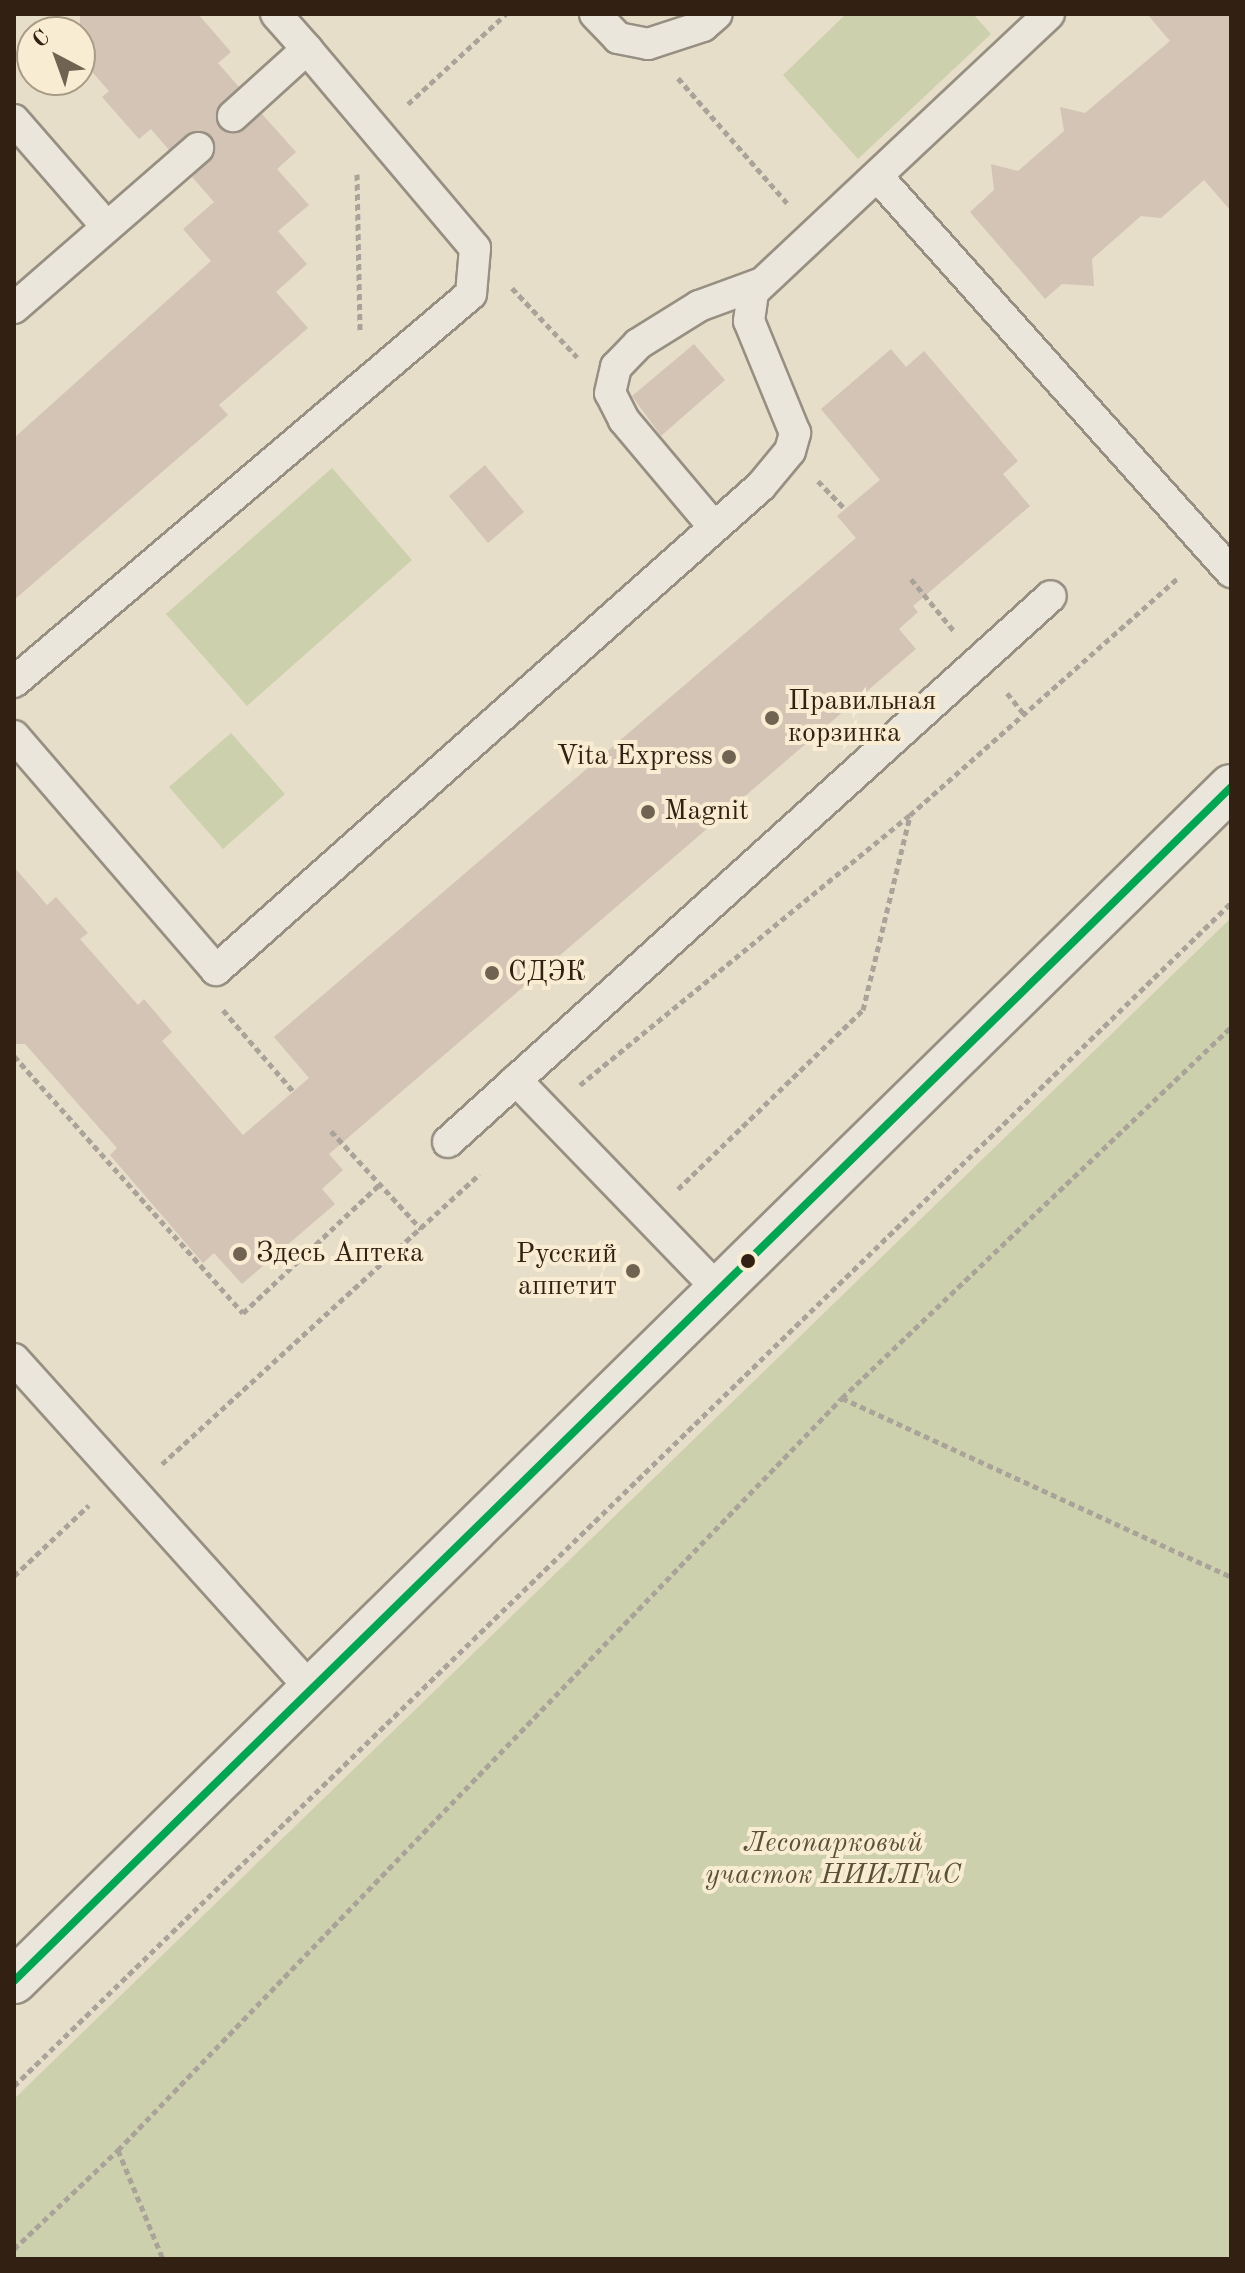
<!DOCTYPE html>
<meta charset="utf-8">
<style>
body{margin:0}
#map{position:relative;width:1245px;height:2273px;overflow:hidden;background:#e7dec9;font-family:"Old Standard TT",serif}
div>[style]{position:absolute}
.green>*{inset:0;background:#ccd0ac}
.building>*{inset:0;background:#d3c4b5}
.path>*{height:5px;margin-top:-2.5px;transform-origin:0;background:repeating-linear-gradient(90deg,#a9a399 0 6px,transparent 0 10px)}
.roads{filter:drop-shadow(2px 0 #979082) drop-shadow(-2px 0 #979082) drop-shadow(0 2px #979082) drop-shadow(0 -2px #979082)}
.lane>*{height:30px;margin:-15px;padding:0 15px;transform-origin:15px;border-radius:15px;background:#ebe6dc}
.secondary>*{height:44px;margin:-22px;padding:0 22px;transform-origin:22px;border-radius:22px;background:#ebe6dc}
.bus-1>*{height:8px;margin:-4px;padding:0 4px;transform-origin:4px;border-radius:4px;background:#00a651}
.dots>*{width:22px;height:22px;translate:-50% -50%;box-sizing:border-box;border:4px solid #f8ecd3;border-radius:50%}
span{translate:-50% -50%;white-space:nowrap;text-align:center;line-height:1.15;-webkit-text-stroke:8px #f8ecd3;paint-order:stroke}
.poi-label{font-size:28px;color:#322112}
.left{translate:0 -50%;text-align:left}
.right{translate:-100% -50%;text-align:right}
.park-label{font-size:28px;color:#595239;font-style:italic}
.frame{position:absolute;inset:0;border:16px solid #322112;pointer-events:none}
.north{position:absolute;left:16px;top:16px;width:80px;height:80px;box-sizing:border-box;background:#f8ecd3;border:2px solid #a99b86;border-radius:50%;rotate:319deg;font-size:22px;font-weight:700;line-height:32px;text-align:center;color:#322112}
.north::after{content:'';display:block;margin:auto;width:28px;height:36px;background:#716352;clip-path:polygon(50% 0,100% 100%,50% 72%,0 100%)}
</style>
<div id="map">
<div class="green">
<div style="clip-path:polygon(846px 14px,973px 14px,991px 34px,858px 159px,783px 75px)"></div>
<div style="clip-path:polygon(332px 468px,412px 560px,247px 706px,166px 614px)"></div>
<div style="clip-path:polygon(231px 733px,285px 794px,223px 849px,169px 787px)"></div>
<div style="clip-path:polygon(1231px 918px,1231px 2259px,14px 2259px,14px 2099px)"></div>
</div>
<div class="building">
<div style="clip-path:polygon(80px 14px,198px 14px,231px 52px,218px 63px,239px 87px,216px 110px,219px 127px,238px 133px,262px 114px,296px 152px,277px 169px,309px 205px,278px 231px,307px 264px,276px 292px,308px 328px,219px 405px,228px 415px,14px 600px,14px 438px,211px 261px,183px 229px,214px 202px,192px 177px,215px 155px,212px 137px,194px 131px,169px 150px,151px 129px,139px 139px,102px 97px,109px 91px,80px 58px)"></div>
<div style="clip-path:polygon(1147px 14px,1231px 14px,1231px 211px,1204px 180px,1161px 218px,1141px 216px,1092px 259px,1094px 286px,1062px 284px,1045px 299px,970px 212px,994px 190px,991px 164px,1018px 171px,1064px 131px,1060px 107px,1085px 113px,1170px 41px)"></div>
<div style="clip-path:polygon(694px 344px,725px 380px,661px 436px,632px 396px)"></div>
<div style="clip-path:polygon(891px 349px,906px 367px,924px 351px,1018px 461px,1003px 474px,1030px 506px,913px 606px,918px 612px,899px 629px,916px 649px,329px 1154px,343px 1170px,322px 1189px,335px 1204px,242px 1284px,214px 1253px,203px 1263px,110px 1155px,117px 1148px,25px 1044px,14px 1044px,14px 867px,47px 905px,56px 897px,88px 933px,80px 939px,138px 1005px,144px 999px,172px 1032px,162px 1041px,243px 1135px,309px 1078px,274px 1037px,856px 538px,837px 516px,880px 480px,821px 409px)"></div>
<div style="clip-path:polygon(485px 465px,524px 512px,488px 543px,449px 496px)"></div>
</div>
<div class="path">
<div style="left:678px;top:78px;width:166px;rotate:48.9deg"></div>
<div style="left:408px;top:104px;width:133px;rotate:-42.6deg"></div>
<div style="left:357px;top:174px;width:158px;rotate:88.9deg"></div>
<div style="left:512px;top:288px;width:95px;rotate:46.7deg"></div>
<div style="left:818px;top:481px;width:39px;rotate:46deg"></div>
<div style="left:911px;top:579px;width:67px;rotate:50.4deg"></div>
<div style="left:1007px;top:693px;width:27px;rotate:51deg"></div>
<div style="left:223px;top:1010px;width:107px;rotate:49.2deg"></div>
<div style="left:14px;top:1056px;width:344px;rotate:48.3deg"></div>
<div style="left:243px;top:1313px;width:188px;rotate:-43.3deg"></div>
<div style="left:580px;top:1085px;width:426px;rotate:-39.3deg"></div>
<div style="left:910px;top:815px;width:359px;rotate:-41.5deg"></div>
<div style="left:331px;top:1131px;width:133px;rotate:47.4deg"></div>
<div style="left:678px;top:1189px;width:257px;rotate:-44.1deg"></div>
<div style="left:863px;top:1010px;width:201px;rotate:-76.4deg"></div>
<div style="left:842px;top:1398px;width:428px;rotate:24.7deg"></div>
<div style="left:162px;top:1464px;width:430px;rotate:-42.4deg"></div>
<div style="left:14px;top:1576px;width:103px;rotate:-43.4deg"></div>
<div style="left:14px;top:2086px;width:1697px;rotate:-44.19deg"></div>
<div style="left:118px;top:2150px;width:118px;rotate:67.6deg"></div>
<div style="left:14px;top:2249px;width:144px;rotate:-43.6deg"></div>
<div style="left:118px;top:2150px;width:1044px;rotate:-46.09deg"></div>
<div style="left:842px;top:1398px;width:538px;rotate:-43.64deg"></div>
</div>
<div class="roads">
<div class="lane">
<div style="left:276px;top:14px;width:47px;rotate:48.5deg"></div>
<div style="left:595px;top:14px;width:33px;rotate:46deg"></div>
<div style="left:618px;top:38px;width:31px;rotate:11deg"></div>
<div style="left:648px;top:44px;width:58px;rotate:-18.1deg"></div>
<div style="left:703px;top:26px;width:18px;rotate:-41deg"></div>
<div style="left:14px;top:120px;width:140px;rotate:49deg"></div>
<div style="left:878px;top:177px;width:530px;rotate:48.21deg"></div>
<div style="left:14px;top:308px;width:244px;rotate:-41deg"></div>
<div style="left:714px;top:527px;width:140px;rotate:-130.1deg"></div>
<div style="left:624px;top:420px;width:30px;rotate:-117deg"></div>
<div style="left:610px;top:393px;width:27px;rotate:-77deg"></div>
<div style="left:616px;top:367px;width:32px;rotate:-46deg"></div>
<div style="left:638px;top:344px;width:72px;rotate:-31.9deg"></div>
<div style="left:699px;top:306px;width:64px;rotate:-20.1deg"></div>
<div style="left:14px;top:682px;width:599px;rotate:-40.33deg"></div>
<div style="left:471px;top:294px;width:46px;rotate:-85deg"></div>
<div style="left:475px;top:248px;width:260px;rotate:-130.2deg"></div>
<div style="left:307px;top:49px;width:100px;rotate:137.8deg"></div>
<div style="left:14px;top:736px;width:309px;rotate:49.2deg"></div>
<div style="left:216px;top:970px;width:729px;rotate:-41.61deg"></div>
<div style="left:761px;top:486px;width:45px;rotate:-50.4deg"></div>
<div style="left:790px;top:451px;width:19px;rotate:-74deg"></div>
<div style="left:795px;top:433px;width:121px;rotate:-112.3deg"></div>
<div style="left:749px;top:321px;width:29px;rotate:-82deg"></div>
<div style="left:753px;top:292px;width:406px;rotate:-43.2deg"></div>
<div style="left:516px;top:1080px;width:291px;rotate:46deg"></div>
<div style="left:448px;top:1142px;width:813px;rotate:-42.16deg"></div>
<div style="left:14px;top:1359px;width:444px;rotate:48deg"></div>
</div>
<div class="secondary">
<div style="left:14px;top:1981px;width:1705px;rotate:-44.45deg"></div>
</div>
</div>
<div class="bus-1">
<div style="left:14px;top:1981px;width:1705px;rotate:-44.45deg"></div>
</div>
<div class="dots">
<div style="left:772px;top:718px;background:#716352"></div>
<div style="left:729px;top:757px;background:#716352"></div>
<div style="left:648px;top:812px;background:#716352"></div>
<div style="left:492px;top:973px;background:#716352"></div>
<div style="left:240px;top:1254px;background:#716352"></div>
<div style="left:748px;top:1261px;background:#322112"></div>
<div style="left:633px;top:1271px;background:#716352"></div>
</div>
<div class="poi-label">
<span class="left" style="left:788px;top:718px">Правильная<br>корзинка</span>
<span class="right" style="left:713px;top:757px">Vita Express</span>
<span class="left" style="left:664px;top:812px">Magnit</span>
<span class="left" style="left:508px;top:973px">СДЭК</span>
<span class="left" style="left:256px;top:1254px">Здесь Аптека</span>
<span class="right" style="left:617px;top:1271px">Русский<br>аппетит</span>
</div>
<div class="park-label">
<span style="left:833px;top:1860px">Лесопарковый<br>участок НИИЛГиС</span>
</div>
<div class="frame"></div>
<div class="north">С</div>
</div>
